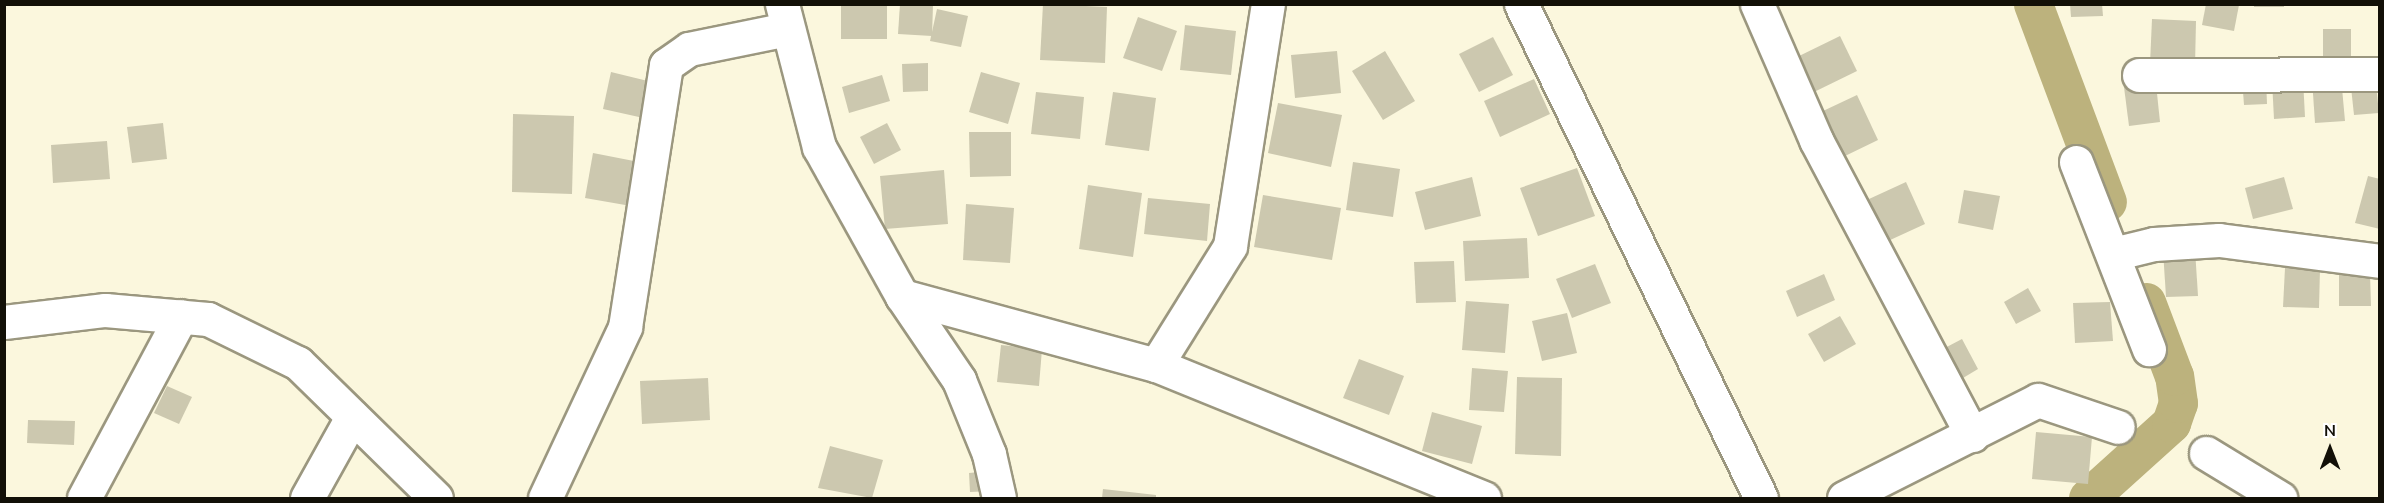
<!DOCTYPE html>
<style>
body{margin:0}
#map{position:relative;width:2384px;height:503px;overflow:hidden;background:#fbf7dd;font-family:"Nunito Sans",sans-serif}
div>[style]{position:absolute}
.canal>*{height:39px;margin:-19.5px;padding:0 19.5px;transform-origin:19.5px;border-radius:19.5px;background:#bcb27d}
.building>*{inset:0;background:#ccc8af}
.roads{filter:drop-shadow(2px 0 #9b977f) drop-shadow(-2px 0 #9b977f) drop-shadow(0 2px #9b977f) drop-shadow(0 -2px #9b977f)}
.minor>*{height:33px;margin:-16.5px;padding:0 16.5px;transform-origin:16.5px;border-radius:16.5px;background:#fff}
span{translate:-50% -50%;white-space:nowrap;text-align:center;line-height:1.15;-webkit-text-stroke:6px #fff;paint-order:stroke}
.frame{position:absolute;inset:0;border:6px solid #121007;pointer-events:none}
.north{position:absolute;left:2300px;top:419px;width:60px;height:60px;-webkit-text-stroke:4px #fff;paint-order:stroke;rotate:0deg;font-size:16px;font-weight:700;line-height:24px;text-align:center;color:#121007}
.north::after{content:'';display:block;margin:auto;width:21px;height:27px;background:#121007;clip-path:polygon(50% 0,100% 100%,50% 72%,0 100%)}
</style>
<div id="map">
<div class="canal">
<div style="left:2033px;top:4px;width:211px;rotate:69.5deg"></div>
<div style="left:2088px;top:498px;width:112px;rotate:-42.1deg"></div>
<div style="left:2171px;top:423px;width:21px;rotate:-71deg"></div>
<div style="left:2178px;top:403px;width:27px;rotate:-98deg"></div>
<div style="left:2174px;top:376px;width:79px;rotate:-110.7deg"></div>
</div>
<div class="building">
<div style="clip-path:polygon(841px 4px,887px 4px,887px 39px,841px 39px)"></div>
<div style="clip-path:polygon(900px 4px,933px 4px,932px 36px,898px 34px)"></div>
<div style="clip-path:polygon(1043px 4px,1107px 7px,1105px 63px,1040px 60px)"></div>
<div style="clip-path:polygon(2070px 4px,2102px 4px,2103px 16px,2071px 17px)"></div>
<div style="clip-path:polygon(2206px 4px,2239px 5px,2234px 31px,2202px 25px)"></div>
<div style="clip-path:polygon(2254px 4px,2284px 4px,2284px 7px,2254px 7px)"></div>
<div style="clip-path:polygon(937px 9px,968px 16px,961px 47px,930px 41px)"></div>
<div style="clip-path:polygon(1138px 17px,1177px 31px,1162px 71px,1123px 58px)"></div>
<div style="clip-path:polygon(2152px 19px,2196px 21px,2195px 66px,2150px 64px)"></div>
<div style="clip-path:polygon(1185px 25px,1236px 31px,1231px 75px,1180px 70px)"></div>
<div style="clip-path:polygon(2323px 29px,2351px 29px,2351px 70px,2323px 70px)"></div>
<div style="clip-path:polygon(1840px 36px,1857px 71px,1812px 93px,1795px 58px)"></div>
<div style="clip-path:polygon(1493px 37px,1513px 75px,1479px 92px,1459px 54px)"></div>
<div style="clip-path:polygon(1337px 51px,1341px 93px,1295px 98px,1291px 55px)"></div>
<div style="clip-path:polygon(1385px 51px,1415px 101px,1383px 120px,1352px 71px)"></div>
<div style="clip-path:polygon(928px 63px,928px 91px,903px 92px,902px 64px)"></div>
<div style="clip-path:polygon(611px 72px,656px 83px,648px 119px,603px 109px)"></div>
<div style="clip-path:polygon(981px 72px,1020px 83px,1008px 124px,969px 112px)"></div>
<div style="clip-path:polygon(882px 75px,890px 101px,849px 113px,842px 87px)"></div>
<div style="clip-path:polygon(2375px 75px,2379px 113px,2354px 115px,2350px 78px)"></div>
<div style="clip-path:polygon(2341px 77px,2345px 121px,2315px 123px,2312px 79px)"></div>
<div style="clip-path:polygon(2242px 78px,2266px 78px,2267px 104px,2244px 105px)"></div>
<div style="clip-path:polygon(1534px 79px,1550px 114px,1500px 137px,1484px 101px)"></div>
<div style="clip-path:polygon(2303px 79px,2305px 117px,2274px 119px,2272px 81px)"></div>
<div style="clip-path:polygon(2156px 84px,2160px 122px,2129px 126px,2124px 87px)"></div>
<div style="clip-path:polygon(1036px 92px,1084px 97px,1080px 139px,1031px 134px)"></div>
<div style="clip-path:polygon(1113px 92px,1156px 98px,1149px 151px,1105px 145px)"></div>
<div style="clip-path:polygon(1857px 95px,1878px 140px,1845px 156px,1823px 111px)"></div>
<div style="clip-path:polygon(1278px 103px,1342px 115px,1331px 167px,1268px 153px)"></div>
<div style="clip-path:polygon(513px 114px,574px 116px,572px 194px,512px 192px)"></div>
<div style="clip-path:polygon(163px 123px,167px 159px,132px 163px,127px 127px)"></div>
<div style="clip-path:polygon(887px 123px,901px 150px,874px 164px,860px 137px)"></div>
<div style="clip-path:polygon(969px 132px,1011px 132px,1011px 176px,970px 177px)"></div>
<div style="clip-path:polygon(107px 141px,110px 179px,53px 183px,51px 145px)"></div>
<div style="clip-path:polygon(593px 153px,639px 162px,631px 206px,585px 198px)"></div>
<div style="clip-path:polygon(1353px 162px,1400px 169px,1393px 217px,1346px 210px)"></div>
<div style="clip-path:polygon(1577px 168px,1595px 216px,1538px 236px,1520px 188px)"></div>
<div style="clip-path:polygon(944px 170px,948px 224px,885px 229px,880px 176px)"></div>
<div style="clip-path:polygon(2368px 176px,2380px 179px,2380px 229px,2355px 223px)"></div>
<div style="clip-path:polygon(1472px 177px,1481px 216px,1425px 230px,1415px 192px)"></div>
<div style="clip-path:polygon(2284px 177px,2293px 209px,2253px 219px,2245px 188px)"></div>
<div style="clip-path:polygon(1906px 182px,1925px 224px,1888px 241px,1869px 199px)"></div>
<div style="clip-path:polygon(1088px 185px,1142px 193px,1133px 257px,1079px 249px)"></div>
<div style="clip-path:polygon(1964px 190px,2000px 196px,1993px 230px,1958px 223px)"></div>
<div style="clip-path:polygon(1263px 195px,1341px 208px,1332px 260px,1254px 247px)"></div>
<div style="clip-path:polygon(1148px 198px,1210px 204px,1207px 241px,1144px 234px)"></div>
<div style="clip-path:polygon(966px 204px,1014px 208px,1010px 263px,963px 260px)"></div>
<div style="clip-path:polygon(1527px 238px,1529px 278px,1465px 281px,1463px 241px)"></div>
<div style="clip-path:polygon(2195px 249px,2198px 296px,2166px 297px,2163px 250px)"></div>
<div style="clip-path:polygon(1454px 261px,1456px 302px,1416px 303px,1414px 262px)"></div>
<div style="clip-path:polygon(1595px 264px,1611px 303px,1572px 318px,1556px 279px)"></div>
<div style="clip-path:polygon(2285px 268px,2320px 269px,2319px 308px,2283px 307px)"></div>
<div style="clip-path:polygon(1824px 274px,1835px 300px,1797px 317px,1786px 291px)"></div>
<div style="clip-path:polygon(2339px 274px,2370px 274px,2371px 306px,2339px 306px)"></div>
<div style="clip-path:polygon(2028px 288px,2041px 311px,2016px 324px,2004px 302px)"></div>
<div style="clip-path:polygon(1466px 301px,1509px 304px,1505px 353px,1462px 350px)"></div>
<div style="clip-path:polygon(2110px 302px,2113px 341px,2075px 343px,2073px 303px)"></div>
<div style="clip-path:polygon(1567px 313px,1577px 353px,1542px 361px,1532px 321px)"></div>
<div style="clip-path:polygon(1840px 316px,1856px 344px,1824px 362px,1808px 334px)"></div>
<div style="clip-path:polygon(1962px 339px,1978px 369px,1958px 381px,1941px 350px)"></div>
<div style="clip-path:polygon(1001px 345px,1042px 349px,1039px 386px,997px 382px)"></div>
<div style="clip-path:polygon(1359px 359px,1404px 376px,1389px 415px,1343px 398px)"></div>
<div style="clip-path:polygon(1472px 368px,1508px 371px,1504px 412px,1469px 410px)"></div>
<div style="clip-path:polygon(1517px 377px,1562px 378px,1561px 456px,1515px 454px)"></div>
<div style="clip-path:polygon(708px 378px,710px 420px,642px 424px,640px 381px)"></div>
<div style="clip-path:polygon(167px 386px,192px 397px,179px 424px,154px 413px)"></div>
<div style="clip-path:polygon(1432px 412px,1482px 426px,1472px 464px,1422px 451px)"></div>
<div style="clip-path:polygon(28px 420px,75px 421px,74px 445px,27px 443px)"></div>
<div style="clip-path:polygon(2036px 432px,2092px 437px,2088px 484px,2032px 479px)"></div>
<div style="clip-path:polygon(830px 446px,883px 460px,872px 498px,818px 488px)"></div>
<div style="clip-path:polygon(990px 471px,992px 491px,970px 492px,969px 473px)"></div>
<div style="clip-path:polygon(1103px 489px,1156px 495px,1156px 498px,1102px 498px)"></div>
</div>
<div class="roads">
<div class="minor">
<div style="left:782px;top:4px;width:148px;rotate:75.5deg"></div>
<div style="left:819px;top:147px;width:171px;rotate:60.9deg"></div>
<div style="left:902px;top:296px;width:102px;rotate:55.8deg"></div>
<div style="left:959px;top:380px;width:80px;rotate:67.9deg"></div>
<div style="left:989px;top:454px;width:45px;rotate:77.2deg"></div>
<div style="left:1521px;top:4px;width:549px;rotate:64.09deg"></div>
<div style="left:1757px;top:4px;width:148px;rotate:66.5deg"></div>
<div style="left:1816px;top:140px;width:334px;rotate:62.1deg"></div>
<div style="left:2139px;top:75px;width:241px;rotate:-0.2deg"></div>
<div style="left:2076px;top:162px;width:201px;rotate:68.7deg"></div>
<div style="left:2113px;top:254px;width:42px;rotate:-13.7deg"></div>
<div style="left:2154px;top:244px;width:65px;rotate:-3.5deg"></div>
<div style="left:2219px;top:240px;width:162px;rotate:7.4deg"></div>
<div style="left:902px;top:296px;width:263px;rotate:15.2deg"></div>
<div style="left:1156px;top:365px;width:354px;rotate:22.1deg"></div>
<div style="left:4px;top:322px;width:102px;rotate:-6.8deg"></div>
<div style="left:105px;top:310px;width:103px;rotate:5deg"></div>
<div style="left:208px;top:319px;width:100px;rotate:26.1deg"></div>
<div style="left:298px;top:363px;width:193px;rotate:44.4deg"></div>
<div style="left:1156px;top:365px;width:140px;rotate:-58.1deg"></div>
<div style="left:1230px;top:246px;width:245px;rotate:-81.1deg"></div>
<div style="left:2206px;top:453px;width:87px;rotate:31.3deg"></div>
<div style="left:84px;top:498px;width:206px;rotate:-61.9deg"></div>
<div style="left:307px;top:498px;width:93px;rotate:-60.9deg"></div>
<div style="left:545px;top:498px;width:189px;rotate:-64.9deg"></div>
<div style="left:625px;top:327px;width:265px;rotate:-81.1deg"></div>
<div style="left:666px;top:65px;width:28px;rotate:-35deg"></div>
<div style="left:689px;top:49px;width:100px;rotate:-11.5deg"></div>
<div style="left:1844px;top:498px;width:217px;rotate:-26.8deg"></div>
<div style="left:2038px;top:400px;width:84px;rotate:18.6deg"></div>
</div>
</div>
<div class="frame"></div>
<div class="north">N</div>
</div>
